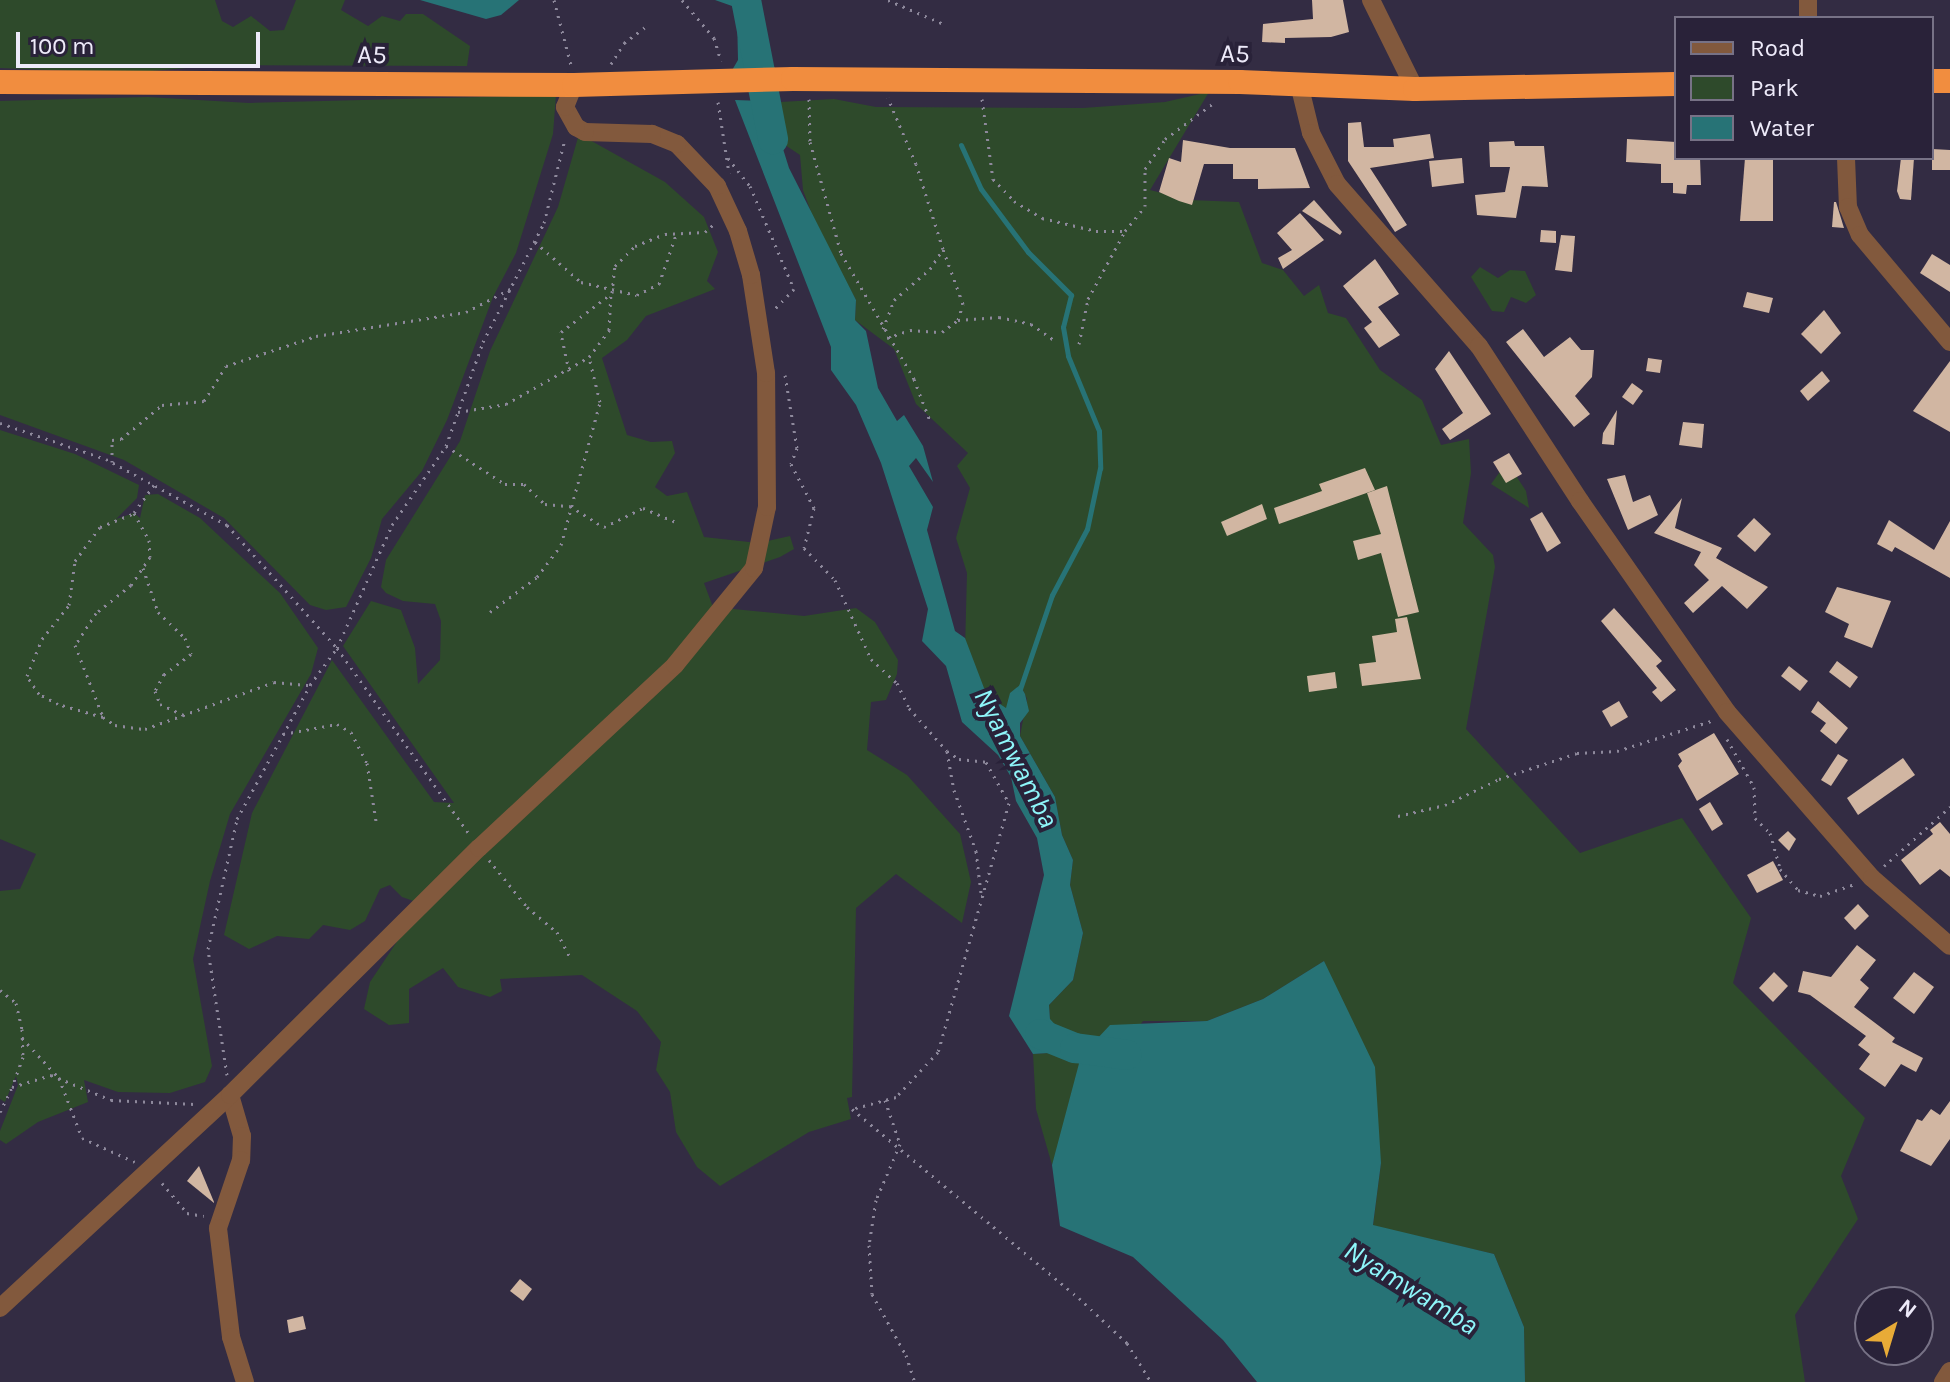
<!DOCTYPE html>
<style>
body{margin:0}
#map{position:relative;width:1950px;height:1382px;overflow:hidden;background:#332c43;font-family:Karla,sans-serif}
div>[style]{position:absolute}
.green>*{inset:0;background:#2e4a2b}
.water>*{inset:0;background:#277376}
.stream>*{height:5px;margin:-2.5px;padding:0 2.5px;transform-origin:2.5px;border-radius:2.5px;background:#277376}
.river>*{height:30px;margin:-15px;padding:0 15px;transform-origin:15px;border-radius:15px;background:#277376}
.building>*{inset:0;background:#d1b6a2}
.path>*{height:3px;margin-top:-1.5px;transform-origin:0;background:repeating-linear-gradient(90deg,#8e899c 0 2px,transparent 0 8px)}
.street>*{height:18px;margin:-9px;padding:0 9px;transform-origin:9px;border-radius:9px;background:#82593d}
.highway>*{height:24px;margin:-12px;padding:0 12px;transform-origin:12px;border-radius:12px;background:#f18d3f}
span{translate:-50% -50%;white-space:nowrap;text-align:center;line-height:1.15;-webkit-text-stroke:8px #292239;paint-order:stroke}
.street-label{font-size:26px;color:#edeaf9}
.water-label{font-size:28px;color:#8ef6fa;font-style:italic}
.legend{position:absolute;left:1674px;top:16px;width:260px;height:144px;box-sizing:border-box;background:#292239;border:2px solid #777286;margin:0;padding:10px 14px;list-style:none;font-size:24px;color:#edeaf9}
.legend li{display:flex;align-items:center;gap:16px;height:40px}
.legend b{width:40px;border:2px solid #777286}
.north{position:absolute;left:1854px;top:1286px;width:80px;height:80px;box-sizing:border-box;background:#292239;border:2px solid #777286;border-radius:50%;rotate:38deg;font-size:22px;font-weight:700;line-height:32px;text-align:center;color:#edeaf9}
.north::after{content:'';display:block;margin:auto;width:28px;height:36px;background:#e8ab37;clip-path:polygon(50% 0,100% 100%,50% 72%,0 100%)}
.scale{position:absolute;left:16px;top:32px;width:244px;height:36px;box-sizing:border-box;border:4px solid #edeaf9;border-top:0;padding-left:10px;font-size:24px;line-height:28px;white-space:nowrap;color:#edeaf9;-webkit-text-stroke:6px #292239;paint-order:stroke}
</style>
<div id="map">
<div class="green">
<div style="clip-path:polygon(0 0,215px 0,222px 21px,233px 27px,251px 16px,270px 31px,284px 30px,296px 0,345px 0,341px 10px,368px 26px,382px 16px,400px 21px,406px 14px,423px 14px,470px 46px,467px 66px,223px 65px,127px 73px,0 68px)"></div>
<div style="clip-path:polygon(1209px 92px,1150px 190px,1190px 200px,1239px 202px,1262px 263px,1283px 270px,1304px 296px,1319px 285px,1328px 313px,1346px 318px,1380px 370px,1422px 400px,1441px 445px,1469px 439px,1471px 473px,1463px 523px,1493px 555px,1495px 567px,1466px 729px,1580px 853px,1682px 818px,1751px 918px,1733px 983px,1865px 1118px,1841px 1176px,1858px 1219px,1795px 1315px,1805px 1382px,1525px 1382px,1524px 1327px,1494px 1254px,1373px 1226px,1381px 1163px,1324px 961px,1263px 999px,1207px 1021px,1143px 1021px,1066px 1122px,1052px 1165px,1036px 1109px,1033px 1054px,1049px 1053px,1051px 1044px,1078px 1052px,1050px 1020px,1049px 1005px,1073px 980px,1083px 933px,1070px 885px,1073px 860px,1062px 835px,1055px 797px,1020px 736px,1027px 699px,1021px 686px,1006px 709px,984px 689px,965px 649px,967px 573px,956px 538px,970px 488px,957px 466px,968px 453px,916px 404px,894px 349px,855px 320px,856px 300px,818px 231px,803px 190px,800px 155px,785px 145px,773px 120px,780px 102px,834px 99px,876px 107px,1083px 108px,1165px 102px)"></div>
<div style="clip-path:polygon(556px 95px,553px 134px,516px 253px,493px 297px,447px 420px,422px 471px,382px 519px,371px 558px,346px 607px,326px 610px,310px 605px,224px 518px,124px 460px,0 415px,0 101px,148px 97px,249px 103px)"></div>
<div style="clip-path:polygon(579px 134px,665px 182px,704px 217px,718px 252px,707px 281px,715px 289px,646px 316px,627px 340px,602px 358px,627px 435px,651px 442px,672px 441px,675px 453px,655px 487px,667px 496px,687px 492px,704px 537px,758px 543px,790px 536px,794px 549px,780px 557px,704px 583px,713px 607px,804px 616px,856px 608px,875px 622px,898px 660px,897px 674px,886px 700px,871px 702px,867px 750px,907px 775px,960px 834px,971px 882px,962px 923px,896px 874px,856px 908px,852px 1097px,847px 1098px,851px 1119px,809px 1132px,720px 1186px,697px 1167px,676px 1132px,670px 1092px,656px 1070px,661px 1042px,637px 1011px,582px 975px,500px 979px,502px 991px,490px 997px,458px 987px,443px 968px,409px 989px,409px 1023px,389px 1025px,364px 1009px,370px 982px,422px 904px,402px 897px,390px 885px,380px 889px,365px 921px,350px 930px,323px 925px,309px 939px,277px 936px,249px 949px,224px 935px,252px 813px,332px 660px,434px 802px,454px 803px,343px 646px,371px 601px,401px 610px,415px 648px,418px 684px,440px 660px,441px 621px,435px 604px,403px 601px,386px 593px,381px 587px,386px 560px,460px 441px,490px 351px,558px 207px)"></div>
<div style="clip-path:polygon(1480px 267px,1498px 278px,1510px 270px,1525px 271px,1536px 295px,1526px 303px,1511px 297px,1504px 312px,1492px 311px,1471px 277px)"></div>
<div style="clip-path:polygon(0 430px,75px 454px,139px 485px,137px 498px,116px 519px,134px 513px,140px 518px,145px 495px,158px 494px,200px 518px,280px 593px,318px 648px,311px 674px,230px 814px,210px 881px,193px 959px,212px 1066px,205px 1082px,170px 1093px,118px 1092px,84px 1080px,88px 1102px,38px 1122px,6px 1144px,0 1140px,0 1131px,18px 1085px,16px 1076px,5px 1102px,0 1099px,0 891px,20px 889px,36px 854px,0 839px)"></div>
<div style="clip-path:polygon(1507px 462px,1526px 491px,1529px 508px,1491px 484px)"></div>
</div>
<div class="water">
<div style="clip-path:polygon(420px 0,519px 0,501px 15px,486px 19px)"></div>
<div style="clip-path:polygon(715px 0,747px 0,758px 51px,779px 72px,731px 72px,738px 60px,737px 16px,732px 6px)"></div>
<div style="clip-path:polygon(735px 100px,768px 101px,789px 168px,856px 300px,855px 320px,866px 331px,878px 388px,897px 421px,904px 415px,923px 446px,933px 482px,916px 458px,909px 466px,933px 507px,927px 530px,955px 631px,965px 638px,984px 688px,997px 702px,1006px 708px,1010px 693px,1020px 685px,1025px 694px,1029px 711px,1020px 723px,1020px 736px,1055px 797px,1062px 835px,1073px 860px,1070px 885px,1083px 933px,1073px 980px,1049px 1005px,1050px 1019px,1080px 1052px,1052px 1044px,1049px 1053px,1033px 1054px,1009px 1016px,1044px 875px,1037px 838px,1016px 801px,1011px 777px,998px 755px,962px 722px,946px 666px,922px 641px,928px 609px,881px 463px,856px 405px,831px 370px,831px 347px)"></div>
<div style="clip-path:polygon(1324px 961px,1375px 1067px,1381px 1163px,1373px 1225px,1494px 1254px,1524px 1327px,1525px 1382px,1257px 1382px,1223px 1340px,1133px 1257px,1060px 1226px,1052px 1165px,1081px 1056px,1110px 1025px,1207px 1021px,1263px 999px)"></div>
</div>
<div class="stream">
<div style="left:961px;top:145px;width:48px;rotate:65.6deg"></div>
<div style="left:981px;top:189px;width:79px;rotate:53.3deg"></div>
<div style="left:1028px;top:252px;width:61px;rotate:45deg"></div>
<div style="left:1071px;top:295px;width:33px;rotate:104deg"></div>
<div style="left:1063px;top:327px;width:29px;rotate:80deg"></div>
<div style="left:1068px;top:356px;width:81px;rotate:67.5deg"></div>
<div style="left:1099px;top:431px;width:37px;rotate:88deg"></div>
<div style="left:1100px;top:468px;width:62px;rotate:102deg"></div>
<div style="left:1087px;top:529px;width:75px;rotate:117.9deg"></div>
<div style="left:1052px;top:595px;width:99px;rotate:108.8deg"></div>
</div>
<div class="river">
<div style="left:746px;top:0;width:142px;rotate:79deg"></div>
<div style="left:1040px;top:1034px;width:38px;rotate:22deg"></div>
<div style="left:1075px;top:1048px;width:52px;rotate:7.7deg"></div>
</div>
<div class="building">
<div style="clip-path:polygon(1312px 0,1343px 0,1349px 32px,1331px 37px,1285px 38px,1285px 43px,1262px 42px,1263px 24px,1313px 19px)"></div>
<div style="clip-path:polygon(1361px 122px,1364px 147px,1394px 147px,1393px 139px,1430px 134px,1434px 158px,1370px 168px,1407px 225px,1395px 232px,1348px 161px,1348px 123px)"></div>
<div style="clip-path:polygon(1627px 139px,1676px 142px,1676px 158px,1700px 158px,1701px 185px,1687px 185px,1686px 194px,1673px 193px,1673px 183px,1661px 183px,1661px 164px,1626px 162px)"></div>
<div style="clip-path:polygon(1183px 140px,1230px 148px,1295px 148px,1310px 188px,1258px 189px,1258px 179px,1233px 179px,1233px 164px,1204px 164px,1192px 205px,1179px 201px,1159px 192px,1169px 158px,1181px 162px)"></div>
<div style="clip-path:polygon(1514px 141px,1515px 146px,1544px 146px,1548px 187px,1522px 186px,1516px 218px,1477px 215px,1475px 195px,1505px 192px,1510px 167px,1490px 167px,1489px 142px)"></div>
<div style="clip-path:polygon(1932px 149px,1950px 150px,1950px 170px,1932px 170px)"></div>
<div style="clip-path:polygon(1462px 158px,1464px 183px,1432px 187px,1429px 161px)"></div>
<div style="clip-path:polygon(1745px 158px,1773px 158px,1773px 221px,1740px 221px)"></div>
<div style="clip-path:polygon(1901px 158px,1914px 158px,1911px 200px,1900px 199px,1897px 191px)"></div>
<div style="clip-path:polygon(1314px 200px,1342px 232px,1340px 235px,1302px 211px)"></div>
<div style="clip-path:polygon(1834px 202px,1836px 202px,1844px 228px,1832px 227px)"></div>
<div style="clip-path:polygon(1300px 213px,1324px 240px,1283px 269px,1278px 258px,1292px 250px,1277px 233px)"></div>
<div style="clip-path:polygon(1541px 230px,1556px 231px,1556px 243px,1540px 242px)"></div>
<div style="clip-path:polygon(1561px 235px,1575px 236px,1572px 272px,1555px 270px)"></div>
<div style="clip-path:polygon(1932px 254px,1950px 265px,1950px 292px,1920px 273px)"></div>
<div style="clip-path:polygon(1375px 259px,1399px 294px,1378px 307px,1400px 335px,1379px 348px,1364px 328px,1372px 322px,1343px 286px)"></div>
<div style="clip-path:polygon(1747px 292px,1773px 298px,1769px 313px,1743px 307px)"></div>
<div style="clip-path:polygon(1824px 310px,1841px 333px,1821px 354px,1801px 334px)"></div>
<div style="clip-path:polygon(1523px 329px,1544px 357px,1570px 337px,1581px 350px,1594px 350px,1592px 377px,1575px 396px,1590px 414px,1574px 427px,1506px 342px)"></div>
<div style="clip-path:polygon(1449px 351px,1491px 414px,1450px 440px,1442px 429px,1463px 413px,1435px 369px)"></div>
<div style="clip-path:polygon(1648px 358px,1662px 360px,1660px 373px,1646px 371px)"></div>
<div style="clip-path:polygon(1950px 361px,1950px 432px,1913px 411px)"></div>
<div style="clip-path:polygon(1822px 371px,1830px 381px,1808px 401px,1800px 391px)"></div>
<div style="clip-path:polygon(1632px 383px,1643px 391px,1633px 405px,1622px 397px)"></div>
<div style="clip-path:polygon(1617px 410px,1614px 445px,1602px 444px,1603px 433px)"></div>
<div style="clip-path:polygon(1683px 422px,1704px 424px,1702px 448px,1679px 445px)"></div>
<div style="clip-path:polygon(1509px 453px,1522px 474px,1506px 483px,1493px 462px)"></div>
<div style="clip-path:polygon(1365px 468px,1375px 490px,1279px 524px,1274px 508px,1322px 491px,1319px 484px)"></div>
<div style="clip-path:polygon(1625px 475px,1633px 502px,1650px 495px,1658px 515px,1628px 530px,1607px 479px)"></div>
<div style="clip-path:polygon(1387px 486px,1419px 612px,1398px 617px,1381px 553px,1358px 560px,1353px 541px,1381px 534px,1367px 493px)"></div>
<div style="clip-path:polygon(1682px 498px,1675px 528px,1722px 548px,1716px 558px,1768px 587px,1747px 609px,1722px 586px,1693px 613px,1684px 603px,1709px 580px,1694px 565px,1701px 552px,1654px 533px)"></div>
<div style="clip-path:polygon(1262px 504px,1267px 519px,1227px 536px,1221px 522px)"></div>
<div style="clip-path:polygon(1542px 512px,1561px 543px,1547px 552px,1530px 519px)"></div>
<div style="clip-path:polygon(1754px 518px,1771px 534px,1755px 552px,1737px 536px)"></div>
<div style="clip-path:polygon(1889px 520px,1934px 550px,1950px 521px,1950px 578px,1895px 547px,1892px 552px,1877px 544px)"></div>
<div style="clip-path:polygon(1837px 587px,1891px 601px,1872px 648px,1844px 637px,1849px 624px,1825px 612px)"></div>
<div style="clip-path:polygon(1614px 608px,1662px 661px,1656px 666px,1676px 690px,1661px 702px,1652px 692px,1657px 688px,1601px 621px)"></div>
<div style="clip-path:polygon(1407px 617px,1421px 679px,1362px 686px,1359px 664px,1376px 662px,1372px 636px,1397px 632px,1395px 619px)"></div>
<div style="clip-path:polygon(1837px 661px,1858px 677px,1850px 688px,1829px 672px)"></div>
<div style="clip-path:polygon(1789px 666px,1808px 681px,1800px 691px,1781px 676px)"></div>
<div style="clip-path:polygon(1335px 672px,1337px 688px,1309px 692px,1307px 676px)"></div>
<div style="clip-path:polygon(1619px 701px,1628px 717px,1611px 727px,1602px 711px)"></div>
<div style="clip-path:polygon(1818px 701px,1848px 728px,1836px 744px,1820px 731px,1826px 723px,1811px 712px)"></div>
<div style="clip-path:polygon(1714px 733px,1739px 774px,1697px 801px,1678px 766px,1682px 761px,1678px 754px)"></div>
<div style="clip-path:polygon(1838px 754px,1848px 760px,1831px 786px,1821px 780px)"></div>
<div style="clip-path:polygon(1903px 758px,1915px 775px,1858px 815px,1847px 798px)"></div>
<div style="clip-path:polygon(1710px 802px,1723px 824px,1712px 831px,1699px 809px)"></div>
<div style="clip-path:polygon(1940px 822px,1950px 834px,1950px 877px,1940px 869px,1920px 885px,1901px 860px,1933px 834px,1930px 830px)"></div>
<div style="clip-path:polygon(1788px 831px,1796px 839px,1789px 851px,1778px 840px)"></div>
<div style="clip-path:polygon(1773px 861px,1783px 880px,1757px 893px,1747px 875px)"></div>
<div style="clip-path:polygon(1858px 904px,1869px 916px,1855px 930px,1844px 918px)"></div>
<div style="clip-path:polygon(1857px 945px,1876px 960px,1860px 980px,1869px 988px,1854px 1007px,1895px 1038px,1892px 1042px,1923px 1058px,1916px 1072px,1901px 1064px,1885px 1087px,1859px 1069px,1870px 1054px,1858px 1045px,1866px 1036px,1810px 995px,1798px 992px,1803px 971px,1831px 977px)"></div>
<div style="clip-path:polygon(1774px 972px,1788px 986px,1773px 1002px,1759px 988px)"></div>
<div style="clip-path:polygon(1914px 972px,1934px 987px,1914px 1014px,1893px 998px)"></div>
<div style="clip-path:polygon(1950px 1101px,1950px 1139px,1931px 1166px,1900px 1151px,1917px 1119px,1922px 1121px,1931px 1109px,1940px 1115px)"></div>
<div style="clip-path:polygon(199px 1166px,214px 1202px,214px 1203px,187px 1181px)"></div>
<div style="clip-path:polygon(520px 1279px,532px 1289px,523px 1301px,510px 1291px)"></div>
<div style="clip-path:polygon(303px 1316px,306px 1329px,289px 1333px,287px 1320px)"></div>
</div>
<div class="path">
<div style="left:554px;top:0;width:67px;rotate:75.3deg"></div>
<div style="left:682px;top:0;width:50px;rotate:49.9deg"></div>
<div style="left:714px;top:38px;width:24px;rotate:73deg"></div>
<div style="left:888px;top:0;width:61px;rotate:23.2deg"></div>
<div style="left:611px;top:64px;width:25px;rotate:-58deg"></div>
<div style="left:624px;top:43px;width:30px;rotate:-37deg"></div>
<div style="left:809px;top:99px;width:43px;rotate:88.7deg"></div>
<div style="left:810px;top:142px;width:115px;rotate:74.4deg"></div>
<div style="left:841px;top:253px;width:146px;rotate:59.9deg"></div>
<div style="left:914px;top:379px;width:45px;rotate:69.1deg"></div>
<div style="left:982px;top:99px;width:81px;rotate:82.2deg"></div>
<div style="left:993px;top:179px;width:30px;rotate:46deg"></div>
<div style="left:1014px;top:201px;width:33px;rotate:31deg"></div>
<div style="left:1042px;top:218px;width:56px;rotate:13.5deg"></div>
<div style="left:1096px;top:231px;width:29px"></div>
<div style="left:1125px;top:231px;width:32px;rotate:-51deg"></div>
<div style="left:1145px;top:206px;width:37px;rotate:-90deg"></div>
<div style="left:1145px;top:169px;width:36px;rotate:-56deg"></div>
<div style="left:1165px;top:139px;width:62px;rotate:-36.5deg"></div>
<div style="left:718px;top:102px;width:72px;rotate:81.2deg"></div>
<div style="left:728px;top:158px;width:36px;rotate:52deg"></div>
<div style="left:750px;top:186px;width:112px;rotate:66.9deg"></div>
<div style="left:794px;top:289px;width:28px;rotate:134deg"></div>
<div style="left:535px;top:242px;width:61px;rotate:41deg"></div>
<div style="left:581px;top:282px;width:57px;rotate:13.1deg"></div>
<div style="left:637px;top:295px;width:25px;rotate:-27deg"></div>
<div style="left:659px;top:284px;width:52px;rotate:-70.9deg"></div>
<div style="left:958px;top:320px;width:41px;rotate:-4.2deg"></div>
<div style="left:999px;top:317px;width:33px;rotate:12deg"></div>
<div style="left:1031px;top:324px;width:28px;rotate:35deg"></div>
<div style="left:883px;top:329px;width:31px;rotate:-69deg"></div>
<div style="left:894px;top:300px;width:48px;rotate:-40.7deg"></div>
<div style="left:930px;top:269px;width:24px;rotate:-57deg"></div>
<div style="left:943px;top:249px;width:89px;rotate:-107.6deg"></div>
<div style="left:916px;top:164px;width:72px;rotate:-113deg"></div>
<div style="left:887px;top:338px;width:24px;rotate:-19deg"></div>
<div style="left:910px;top:330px;width:32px;rotate:4deg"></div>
<div style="left:942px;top:332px;width:20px;rotate:-37deg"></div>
<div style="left:958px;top:320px;width:17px;rotate:-73deg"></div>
<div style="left:963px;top:304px;width:59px;rotate:-110deg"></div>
<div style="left:1079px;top:344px;width:46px;rotate:-78.7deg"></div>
<div style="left:1088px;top:299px;width:77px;rotate:-61.4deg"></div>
<div style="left:569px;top:371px;width:40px;rotate:-102deg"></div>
<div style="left:561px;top:332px;width:64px;rotate:-37.4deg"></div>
<div style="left:612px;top:293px;width:27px;rotate:-84deg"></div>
<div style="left:615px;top:266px;width:28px;rotate:-45deg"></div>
<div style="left:635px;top:246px;width:32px;rotate:-22deg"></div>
<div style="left:665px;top:234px;width:40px;rotate:-2.9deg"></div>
<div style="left:705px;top:232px;width:13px;rotate:-42deg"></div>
<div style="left:785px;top:375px;width:74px;rotate:80.7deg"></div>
<div style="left:797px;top:448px;width:17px;rotate:111deg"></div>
<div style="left:791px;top:464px;width:50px;rotate:62.4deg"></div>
<div style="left:814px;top:508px;width:41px;rotate:104deg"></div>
<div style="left:804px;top:548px;width:45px;rotate:45.9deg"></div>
<div style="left:835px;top:580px;width:87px;rotate:65.5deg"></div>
<div style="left:871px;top:659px;width:35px;rotate:43deg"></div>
<div style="left:897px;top:683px;width:28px;rotate:64deg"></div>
<div style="left:909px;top:708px;width:57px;rotate:48.5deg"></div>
<div style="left:947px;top:751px;width:14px;rotate:34deg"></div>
<div style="left:959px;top:759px;width:27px;rotate:6deg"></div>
<div style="left:986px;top:762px;width:47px;rotate:60.7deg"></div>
<div style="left:1009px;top:803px;width:259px;rotate:105.9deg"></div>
<div style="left:938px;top:1052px;width:62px;rotate:133deg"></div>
<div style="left:896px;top:1097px;width:46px;rotate:164.7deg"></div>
<div style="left:458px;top:412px;width:49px;rotate:-9.5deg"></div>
<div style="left:506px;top:404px;width:95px;rotate:-29.5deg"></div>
<div style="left:589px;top:357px;width:34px;rotate:-53deg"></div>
<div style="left:609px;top:330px;width:34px;rotate:-87deg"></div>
<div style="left:0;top:423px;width:112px;rotate:18.8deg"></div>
<div style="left:106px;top:459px;width:138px;rotate:28.6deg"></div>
<div style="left:227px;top:525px;width:165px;rotate:48.2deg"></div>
<div style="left:337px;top:648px;width:229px;rotate:54.6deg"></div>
<div style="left:446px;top:446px;width:70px;rotate:32.8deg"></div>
<div style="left:505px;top:484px;width:19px"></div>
<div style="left:524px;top:484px;width:29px;rotate:44deg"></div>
<div style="left:545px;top:504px;width:25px;rotate:5deg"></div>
<div style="left:570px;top:506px;width:40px;rotate:32deg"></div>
<div style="left:604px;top:527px;width:43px;rotate:-26deg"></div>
<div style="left:643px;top:508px;width:36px;rotate:23deg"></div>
<div style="left:112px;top:462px;width:22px;rotate:-90deg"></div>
<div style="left:112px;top:440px;width:9px;rotate:-6deg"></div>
<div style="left:121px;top:439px;width:53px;rotate:-39.7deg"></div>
<div style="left:162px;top:405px;width:42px;rotate:-5.4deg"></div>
<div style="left:204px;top:401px;width:41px;rotate:-57.8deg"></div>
<div style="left:226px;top:366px;width:95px;rotate:-18.4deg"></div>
<div style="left:316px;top:336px;width:152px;rotate:-9.1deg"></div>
<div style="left:466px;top:312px;width:50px;rotate:-27.6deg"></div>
<div style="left:154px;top:485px;width:34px;rotate:126deg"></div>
<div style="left:134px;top:513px;width:31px;rotate:61deg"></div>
<div style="left:149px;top:540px;width:17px;rotate:87deg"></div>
<div style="left:150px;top:557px;width:34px;rotate:124deg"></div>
<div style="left:131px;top:585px;width:45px;rotate:141.3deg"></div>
<div style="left:96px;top:613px;width:38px;rotate:123deg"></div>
<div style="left:75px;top:645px;width:77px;rotate:68.7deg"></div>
<div style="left:103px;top:717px;width:14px;rotate:34deg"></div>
<div style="left:115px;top:725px;width:30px;rotate:8deg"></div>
<div style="left:145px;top:729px;width:137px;rotate:-20deg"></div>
<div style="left:274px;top:682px;width:36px;rotate:5deg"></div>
<div style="left:143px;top:568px;width:46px;rotate:71.2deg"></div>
<div style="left:158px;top:612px;width:37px;rotate:44deg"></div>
<div style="left:185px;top:638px;width:17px;rotate:69deg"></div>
<div style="left:191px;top:654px;width:34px;rotate:143deg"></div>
<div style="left:164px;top:674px;width:19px;rotate:118deg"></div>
<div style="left:155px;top:691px;width:14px;rotate:69deg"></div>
<div style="left:160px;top:704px;width:31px;rotate:25deg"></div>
<div style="left:490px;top:612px;width:59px;rotate:-36.7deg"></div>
<div style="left:537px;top:577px;width:40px;rotate:-53deg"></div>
<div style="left:561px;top:545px;width:148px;rotate:-74.7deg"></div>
<div style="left:600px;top:402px;width:46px;rotate:-103.7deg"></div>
<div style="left:103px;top:717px;width:47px;rotate:-163.9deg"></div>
<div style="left:58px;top:704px;width:21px;rotate:-152deg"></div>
<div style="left:39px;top:694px;width:22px;rotate:-124deg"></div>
<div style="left:27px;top:676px;width:40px;rotate:-68deg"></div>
<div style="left:42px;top:639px;width:43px;rotate:-51.5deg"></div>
<div style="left:69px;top:605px;width:44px;rotate:-82.2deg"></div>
<div style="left:75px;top:561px;width:42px;rotate:-53.7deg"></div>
<div style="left:100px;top:527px;width:37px;rotate:-22deg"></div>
<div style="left:283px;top:734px;width:55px;rotate:-10.5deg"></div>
<div style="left:337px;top:724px;width:16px;rotate:30deg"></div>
<div style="left:351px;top:732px;width:35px;rotate:63deg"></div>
<div style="left:367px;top:763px;width:59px;rotate:81.2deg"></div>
<div style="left:1727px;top:739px;width:55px;rotate:60.6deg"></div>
<div style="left:1754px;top:787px;width:31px;rotate:88deg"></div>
<div style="left:1755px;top:818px;width:21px;rotate:45deg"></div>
<div style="left:1770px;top:833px;width:37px;rotate:74deg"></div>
<div style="left:1780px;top:869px;width:28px;rotate:49deg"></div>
<div style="left:1798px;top:890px;width:23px;rotate:15deg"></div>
<div style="left:1820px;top:896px;width:36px;rotate:-19deg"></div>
<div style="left:947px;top:751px;width:40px;rotate:80deg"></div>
<div style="left:954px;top:790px;width:65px;rotate:70.2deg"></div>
<div style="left:976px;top:851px;width:42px;rotate:83.2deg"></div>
<div style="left:1398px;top:816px;width:48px;rotate:-13.2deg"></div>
<div style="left:1445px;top:805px;width:60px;rotate:-25.7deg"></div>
<div style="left:1499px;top:779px;width:82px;rotate:-18.4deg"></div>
<div style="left:1577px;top:753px;width:40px;rotate:-2.9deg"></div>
<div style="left:1617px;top:751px;width:102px;rotate:-17.7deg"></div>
<div style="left:489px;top:860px;width:60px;rotate:51deg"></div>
<div style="left:527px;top:907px;width:39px;rotate:40deg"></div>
<div style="left:557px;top:932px;width:29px;rotate:63deg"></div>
<div style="left:1884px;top:866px;width:89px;rotate:-41.8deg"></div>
<div style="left:0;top:990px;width:21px;rotate:39deg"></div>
<div style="left:16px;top:1003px;width:27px;rotate:77deg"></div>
<div style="left:22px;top:1029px;width:28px;rotate:88deg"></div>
<div style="left:23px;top:1057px;width:32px;rotate:110deg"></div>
<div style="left:22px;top:1038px;width:54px;rotate:47.2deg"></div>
<div style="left:59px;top:1078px;width:64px;rotate:69deg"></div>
<div style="left:82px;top:1138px;width:58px;rotate:24.4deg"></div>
<div style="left:227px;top:1075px;width:127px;rotate:-98.6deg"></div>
<div style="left:208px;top:949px;width:133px;rotate:-77.4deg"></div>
<div style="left:237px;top:819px;width:153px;rotate:-61.4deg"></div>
<div style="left:310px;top:685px;width:46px;rotate:-53.9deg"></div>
<div style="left:337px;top:648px;width:135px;rotate:-65.9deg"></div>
<div style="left:392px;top:525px;width:96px;rotate:-55.6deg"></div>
<div style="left:446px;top:446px;width:110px;rotate:-70.4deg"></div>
<div style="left:483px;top:342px;width:134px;rotate:-62.9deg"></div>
<div style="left:544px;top:223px;width:87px;rotate:-76deg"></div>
<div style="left:885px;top:1100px;width:46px;rotate:71.2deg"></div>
<div style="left:900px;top:1144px;width:61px;rotate:113.2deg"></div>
<div style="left:876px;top:1200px;width:46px;rotate:98.8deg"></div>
<div style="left:869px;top:1245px;width:49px;rotate:86.5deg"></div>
<div style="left:872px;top:1294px;width:70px;rotate:60.9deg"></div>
<div style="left:906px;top:1355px;width:28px;rotate:72deg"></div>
<div style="left:852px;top:1109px;width:295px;rotate:39.8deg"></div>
<div style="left:1079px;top:1298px;width:66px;rotate:43.2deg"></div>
<div style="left:1127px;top:1343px;width:46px;rotate:58.4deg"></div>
<div style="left:0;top:1112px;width:28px;rotate:-64deg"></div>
<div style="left:12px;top:1087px;width:41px;rotate:-17.1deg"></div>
<div style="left:51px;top:1075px;width:65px;rotate:22.6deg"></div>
<div style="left:111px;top:1100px;width:84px;rotate:2.7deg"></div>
<div style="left:162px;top:1183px;width:39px;rotate:50deg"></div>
<div style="left:187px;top:1213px;width:17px;rotate:10deg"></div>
</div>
<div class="street">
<div style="left:1371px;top:0;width:99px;rotate:63.7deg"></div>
<div style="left:1808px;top:18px;width:18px;rotate:-90deg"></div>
<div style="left:1299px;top:84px;width:50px;rotate:76.2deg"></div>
<div style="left:1311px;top:133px;width:57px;rotate:63deg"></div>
<div style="left:1337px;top:184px;width:215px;rotate:48.8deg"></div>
<div style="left:1479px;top:346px;width:185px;rotate:56.9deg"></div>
<div style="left:1580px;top:501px;width:257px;rotate:55.1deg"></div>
<div style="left:1727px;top:712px;width:220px;rotate:48.9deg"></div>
<div style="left:1872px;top:878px;width:103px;rotate:41.1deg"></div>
<div style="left:1846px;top:158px;width:49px;rotate:87.7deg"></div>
<div style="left:1848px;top:207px;width:30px;rotate:67deg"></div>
<div style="left:1860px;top:235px;width:140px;rotate:49.9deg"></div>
<div style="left:230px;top:1095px;width:43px;rotate:73.7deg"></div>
<div style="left:242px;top:1136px;width:24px;rotate:92deg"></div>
<div style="left:241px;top:1160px;width:72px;rotate:108.7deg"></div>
<div style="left:218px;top:1228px;width:110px;rotate:83.2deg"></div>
<div style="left:231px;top:1337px;width:47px;rotate:72.7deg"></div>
<div style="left:0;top:1308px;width:313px;rotate:-42.8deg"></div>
<div style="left:230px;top:1095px;width:351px;rotate:-44.8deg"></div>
<div style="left:479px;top:848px;width:268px;rotate:-43deg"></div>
<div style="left:675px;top:665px;width:125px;rotate:-50.8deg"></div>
<div style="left:754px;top:568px;width:62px;rotate:-78deg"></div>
<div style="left:767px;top:507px;width:134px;rotate:-90.4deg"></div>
<div style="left:766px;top:373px;width:99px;rotate:-98.7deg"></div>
<div style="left:751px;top:275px;width:46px;rotate:-106.5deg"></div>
<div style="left:738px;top:231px;width:50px;rotate:-115deg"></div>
<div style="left:717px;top:186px;width:58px;rotate:-133.6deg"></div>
<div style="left:677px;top:144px;width:27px;rotate:-158deg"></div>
<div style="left:652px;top:134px;width:67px;rotate:-178.3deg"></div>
<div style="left:585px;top:132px;width:10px;rotate:-151deg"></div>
<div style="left:576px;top:127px;width:23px;rotate:-119deg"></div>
<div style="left:565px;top:107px;width:24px;rotate:-68deg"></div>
<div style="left:1943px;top:1382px;width:13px;rotate:-58deg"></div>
</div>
<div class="highway">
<div style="left:1932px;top:81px;width:18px"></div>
<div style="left:0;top:82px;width:574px;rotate:0.3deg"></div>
<div style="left:574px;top:85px;width:219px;rotate:-1.6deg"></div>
<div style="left:793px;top:79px;width:447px;rotate:0.4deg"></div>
<div style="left:1240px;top:82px;width:175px;rotate:2.3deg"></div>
<div style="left:1415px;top:89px;width:261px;rotate:-1.1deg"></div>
</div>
<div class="street-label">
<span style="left:1235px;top:54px;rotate:1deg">A5</span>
<span style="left:372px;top:55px;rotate:1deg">A5</span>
</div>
<div class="water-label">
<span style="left:1016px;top:758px;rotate:63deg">Nyamwamba</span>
<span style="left:1411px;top:1288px;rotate:32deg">Nyamwamba</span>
</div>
<ul class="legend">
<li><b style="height:10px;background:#82593d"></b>Road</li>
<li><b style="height:22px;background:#2e4a2b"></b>Park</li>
<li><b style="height:22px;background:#277376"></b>Water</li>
</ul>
<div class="north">N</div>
<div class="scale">100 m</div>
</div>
